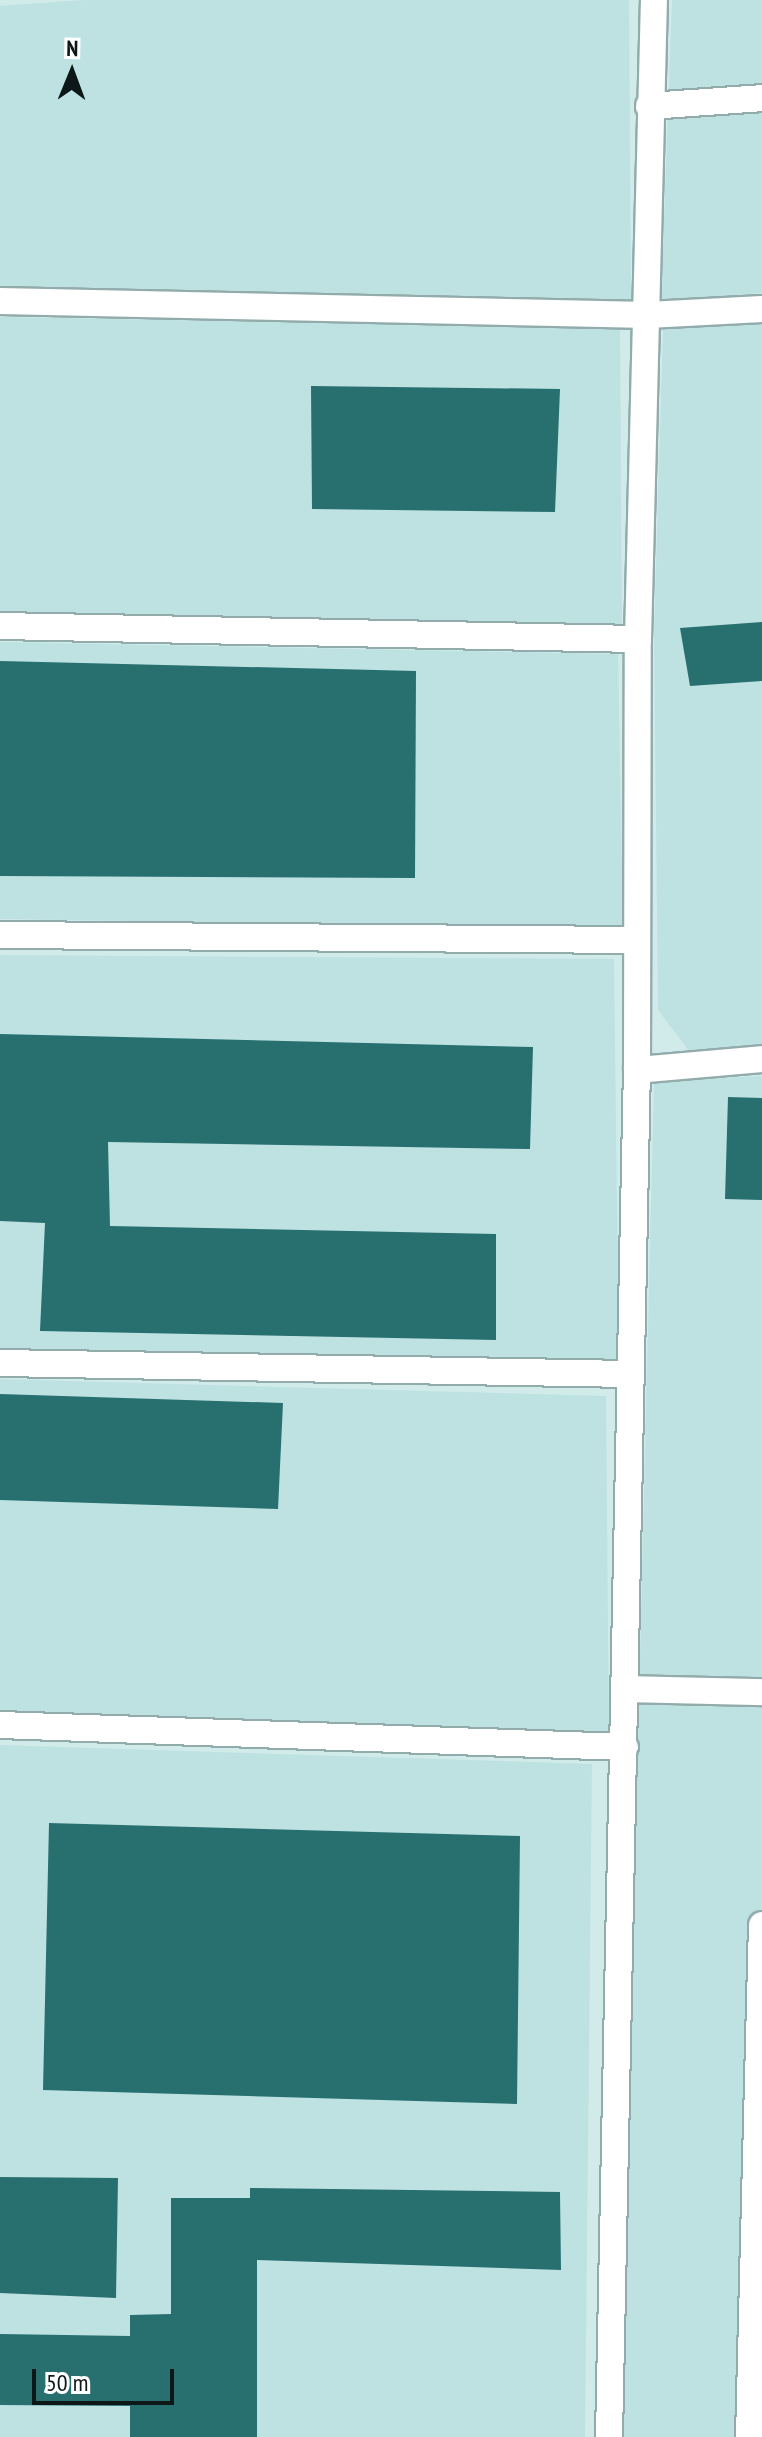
<!DOCTYPE html>
<style>
body{margin:0}
#map{position:relative;width:762px;height:2437px;overflow:hidden;background:#d1ebeb;font-family:"PT Sans Narrow",sans-serif}
div>[style]{position:absolute}
.built>*{inset:0;background:#bee2e2}
.building>*{inset:0;background:#286f70}
.roads{filter:drop-shadow(2px 0 #92abab) drop-shadow(-2px 0 #92abab) drop-shadow(0 2px #92abab) drop-shadow(0 -2px #92abab)}
.minor>*{height:26px;margin:-13px;padding:0 13px;transform-origin:13px;border-radius:13px;background:#fff}
span{translate:-50% -50%;white-space:nowrap;text-align:center;line-height:1.15;-webkit-text-stroke:7px #fff;paint-order:stroke}
.north{position:absolute;left:32px;top:32px;width:80px;height:80px;-webkit-text-stroke:6px #fff;paint-order:stroke;rotate:1deg;font-size:22px;font-weight:700;line-height:32px;text-align:center;color:#0e1717}
.north::after{content:'';display:block;margin:auto;width:28px;height:36px;background:#0e1717;clip-path:polygon(50% 0,100% 100%,50% 72%,0 100%)}
.scale{position:absolute;left:32px;top:2369px;width:142px;height:36px;box-sizing:border-box;border:4px solid #0e1717;border-top:0;padding-left:10px;font-size:24px;line-height:28px;white-space:nowrap;color:#0e1717;-webkit-text-stroke:6px #fff;paint-order:stroke}
</style>
<div id="map">
<div class="built">
<div style="clip-path:polygon(83px 0,629px 0,631px 301px,0 287px,0 6px)"></div>
<div style="clip-path:polygon(672px 0,762px 0,762px 293px,661px 301px)"></div>
<div style="clip-path:polygon(0 317px,620px 328px,622px 627px,0 612px)"></div>
<div style="clip-path:polygon(762px 320px,762px 1046px,689px 1051px,658px 1010px,654px 635px,663px 327px)"></div>
<div style="clip-path:polygon(0 642px,618px 654px,623px 929px,0 919px)"></div>
<div style="clip-path:polygon(0 955px,614px 959px,619px 1361px,0 1349px)"></div>
<div style="clip-path:polygon(762px 1076px,762px 2437px,621px 2437px,654px 1081px)"></div>
<div style="clip-path:polygon(0 1379px,606px 1396px,609px 1737px,0 1713px)"></div>
<div style="clip-path:polygon(0 1745px,592px 1764px,585px 2437px,0 2437px)"></div>
</div>
<div class="building">
<div style="clip-path:polygon(311px 386px,560px 389px,555px 512px,312px 509px)"></div>
<div style="clip-path:polygon(762px 622px,762px 681px,690px 686px,680px 628px)"></div>
<div style="clip-path:polygon(0 661px,416px 671px,415px 878px,0 876px)"></div>
<div style="clip-path:polygon(0 1034px,533px 1047px,530px 1149px,108px 1142px,110px 1226px,496px 1234px,496px 1340px,40px 1331px,45px 1223px,0 1221px)"></div>
<div style="clip-path:polygon(728px 1097px,762px 1098px,762px 1200px,725px 1199px)"></div>
<div style="clip-path:polygon(0 1394px,283px 1403px,278px 1509px,0 1500px)"></div>
<div style="clip-path:polygon(49px 1823px,520px 1836px,517px 2104px,43px 2090px)"></div>
<div style="clip-path:polygon(0 2177px,118px 2178px,116px 2298px,0 2293px)"></div>
<div style="clip-path:polygon(250px 2188px,560px 2192px,561px 2270px,257px 2260px,257px 2437px,130px 2437px,130px 2406px,0 2405px,0 2334px,130px 2336px,130px 2315px,171px 2314px,171px 2198px,250px 2198px)"></div>
</div>
<div class="roads">
<div class="minor">
<div style="left:649px;top:106px;width:113px;rotate:-4deg"></div>
<div style="left:0;top:301px;width:648px;rotate:1.24deg"></div>
<div style="left:648px;top:315px;width:114px;rotate:-3deg"></div>
<div style="left:0;top:626px;width:638px;rotate:1.17deg"></div>
<div style="left:0;top:935px;width:637px;rotate:0.45deg"></div>
<div style="left:637px;top:1070px;width:125px;rotate:-5deg"></div>
<div style="left:0;top:1363px;width:631px;rotate:1deg"></div>
<div style="left:626px;top:1689px;width:136px;rotate:1.3deg"></div>
<div style="left:0;top:1725px;width:625px;rotate:2.02deg"></div>
<div style="left:609px;top:2437px;width:1367px;rotate:-88.83deg"></div>
<div style="left:637px;top:1070px;width:431px;rotate:-89.9deg"></div>
<div style="left:638px;top:639px;width:639px;rotate:-88.57deg"></div>
<div style="left:749px;top:2437px;width:512px;rotate:-88.55deg"></div>
</div>
</div>
<div class="north">N</div>
<div class="scale">50 m</div>
</div>
